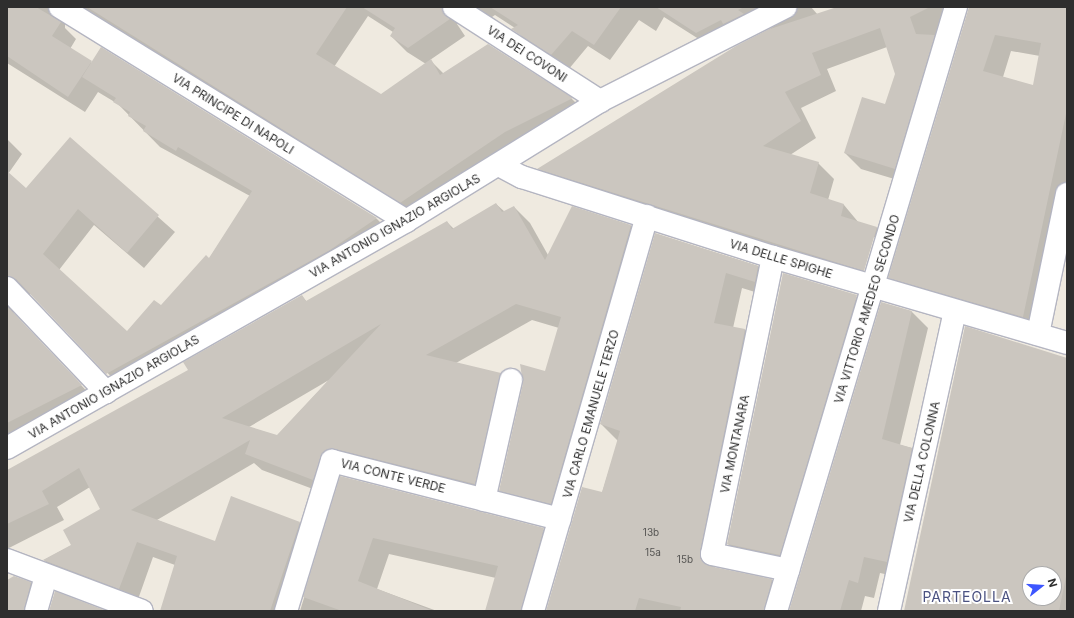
<!DOCTYPE html>
<style>
body{margin:0}
#map{position:relative;width:1074px;height:618px;overflow:hidden;background:#efeae0;font-family:Inter,sans-serif}
div>[style]{position:absolute}
.shadow>*{inset:0;background:#0003}
.building>*{inset:0;background:#cbc6bf}
.roads{filter:drop-shadow(1px 0 #b4b5c1) drop-shadow(-1px 0 #b4b5c1) drop-shadow(0 1px #b4b5c1) drop-shadow(0 -1px #b4b5c1)}
.minor>*{height:22px;margin:-11px;padding:0 11px;transform-origin:11px;border-radius:11px;background:#fff}
span{translate:-50% -50%;white-space:nowrap;text-align:center;line-height:1.15;-webkit-text-stroke:4px #fff;paint-order:stroke}
.number-label{font-size:10px;color:#555452}
.number-label span{-webkit-text-stroke-width:0}
.street-label{font-size:12px;color:#2e2e2e}
.quarter-label{font-size:14px;color:#4b5281;letter-spacing:1px}
.frame{position:absolute;inset:0;border:8px solid #2e2e2e;pointer-events:none}
.north{position:absolute;left:1022px;top:566px;width:40px;height:40px;box-sizing:border-box;background:#fff;border:1px solid #ababab;border-radius:50%;rotate:73deg;font-size:11px;font-weight:700;line-height:16px;text-align:center;color:#2e2e2e}
.north::after{content:'';display:block;margin:auto;width:14px;height:18px;background:#3d56ff;clip-path:polygon(50% 0,100% 100%,50% 72%,0 100%)}
</style>
<div id="map">
<div class="shadow">
<div style="clip-path:polygon(evenodd,7px 7px,811px 7px,818px 15px,843px 7px,965px 7px,966px 13px,960px 20px,911px 184px,861px 169px,845px 153px,886px 105px,896px 74px,887px 47px,827px 69px,836px 91px,801px 108px,816px 138px,790px 155px,818px 163px,834px 179px,828px 200px,844px 205px,859px 223px,877px 228px,893px 244px,880px 286px,555px 184px,539px 169px,794px 14px,740px 40px,713px 48px,664px 17px,656px 31px,639px 20px,610px 60px,588px 46px,568px 70px,529px 45px,515px 28px,495px 15px,489px 19px,464px 12px,457px 24px,465px 36px,430px 60px,444px 74px,488px 45px,572px 99px,588px 115px,417px 218px,65px 17px,65px 28px,76px 39px,70px 49px,92px 63px,101px 48px,377px 219px,392px 234px,123px 389px,32px 294px,15px 295px,11px 301px,14px 314px,97px 402px,7px 448px,7px 139px,22px 154px,8px 174px,26px 189px,70px 139px,175px 232px,144px 268px,94px 225px,59px 270px,127px 333px,162px 307px,209px 259px,250px 196px,160px 147px,118px 104px,98px 92px,85px 112px,7px 63px,7px 7px,368px 16px,393px 32px,391px 36px,407px 52px,426px 64px,381px 95px,334px 67px,368px 16px,7px 7px,873px 237px,876px 237px,864px 276px,862px 275px,873px 237px)"></div>
<div style="clip-path:polygon(evenodd,970px 7px,1067px 7px,1067px 203px,1039px 333px,906px 294px,889px 277px,970px 7px,1011px 51px,1040px 56px,1034px 87px,1003px 77px,1011px 51px)"></div>
<div style="clip-path:polygon(evenodd,496px 204px,505px 212px,514px 207px,530px 223px,548px 255px,573px 207px,631px 226px,647px 242px,567px 519px,516px 506px,500px 490px,546px 372px,559px 328px,532px 320px,456px 363px,501px 374px,517px 390px,491px 500px,339px 468px,329px 495px,262px 470px,254px 463px,157px 520px,216px 543px,300px 523px,316px 539px,294px 611px,161px 611px,175px 565px,153px 557px,136px 605px,60px 576px,44px 560px,72px 545px,102px 509px,90px 487px,57px 507px,64px 520px,7px 549px,7px 471px,189px 371px,302px 296px,307px 302px,447px 222px,454px 229px,496px 204px,329px 380px,277px 436px,249px 427px,329px 380px)"></div>
<div style="clip-path:polygon(656px 234px,758px 266px,774px 283px,771px 297px,742px 288px,733px 328px,745px 330px,761px 346px,715px 568px,772px 580px,788px 596px,784px 611px,547px 611px,602px 493px,618px 441px,601px 424px)"></div>
<div style="clip-path:polygon(857px 296px,873px 312px,796px 571px,744px 560px,728px 544px)"></div>
<div style="clip-path:polygon(882px 303px,912px 312px,928px 328px,900px 445px,912px 448px,928px 465px,903px 578px,880px 573px,874px 598px,865px 596px,861px 611px,790px 611px)"></div>
<div style="clip-path:polygon(evenodd,1067px 359px,1067px 611px,905px 611px,1067px 359px,1030px 574px,1054px 574px,1054px 598px,1030px 598px,1030px 574px)"></div>
<div style="clip-path:polygon(341px 477px,543px 529px,560px 545px,541px 611px,486px 611px,496px 578px,389px 554px,377px 589px,437px 611px,300px 611px)"></div>
<div style="clip-path:polygon(7px 581px,31px 583px,47px 600px,44px 611px,7px 611px)"></div>
</div>
<div class="building">
<div style="clip-path:polygon(7px 7px,36px 7px,53px 17px,61px 22px,52px 36px,92px 61px,68px 97px,7px 56px)"></div>
<div style="clip-path:polygon(87px 7px,347px 7px,316px 54px,381px 94px,431px 59px,440px 75px,488px 44px,573px 98px,505px 132px,400px 203px)"></div>
<div style="clip-path:polygon(362px 7px,442px 7px,450px 19px,408px 48px,390px 36px,395px 28px)"></div>
<div style="clip-path:polygon(490px 7px,621px 7px,594px 45px,572px 31px,551px 55px,511px 29px,518px 25px)"></div>
<div style="clip-path:polygon(656px 7px,744px 7px,738px 10px,744px 14px,723px 24px,721px 20px,696px 33px)"></div>
<div style="clip-path:polygon(837px 7px,930px 7px,910px 17px,916px 34px,935px 35px,895px 169px,844px 153px,862px 97px,885px 104px,895px 74px,880px 28px,812px 53px,821px 75px,785px 92px,801px 121px,763px 146px,819px 162px,810px 193px,844px 204px,841px 216px,877px 227px,864px 271px,537px 169px,736px 46px,767px 30px)"></div>
<div style="clip-path:polygon(evenodd,969px 7px,1067px 7px,1067px 109px,1023px 317px,888px 278px,969px 7px,995px 35px,1041px 43px,1033px 85px,983px 71px,995px 35px)"></div>
<div style="clip-path:polygon(101px 47px,377px 218px,330px 250px,106px 374px,16px 279px,7px 276px,7px 171px,26px 188px,70px 137px,159px 215px,127px 253px,78px 209px,43px 254px,127px 331px,154px 300px,161px 305px,206px 255px,209px 258px,252px 191px,178px 147px,176px 151px,143px 131px,146px 126px,128px 116px,130px 112px,113px 102px,116px 98px,82px 77px)"></div>
<div style="clip-path:polygon(evenodd,496px 203px,502px 212px,514px 206px,545px 260px,572px 206px,631px 225px,551px 504px,499px 491px,523px 383px,520px 364px,545px 371px,561px 317px,516px 304px,426px 355px,501px 373px,475px 484px,335px 449px,323px 452px,313px 480px,245px 454px,250px 440px,131px 510px,215px 541px,231px 496px,300px 522px,270px 611px,160px 611px,177px 556px,137px 542px,119px 589px,43px 560px,71px 545px,63px 530px,100px 509px,79px 468px,42px 491px,49px 504px,7px 524px,7px 470px,188px 370px,183px 362px,302px 295px,306px 301px,447px 221px,452px 229px,496px 203px,381px 324px,277px 435px,222px 418px,381px 324px)"></div>
<div style="clip-path:polygon(655px 233px,758px 266px,755px 282px,726px 273px,714px 323px,745px 329px,700px 552px,700px 558px,709px 566px,772px 579px,764px 611px,680px 611px,681px 607px,639px 598px,635px 611px,546px 611px,582px 487px,602px 492px,620px 431px,600px 424px)"></div>
<div style="clip-path:polygon(783px 273px,857px 295px,780px 555px,727px 544px)"></div>
<div style="clip-path:polygon(881px 302px,912px 311px,882px 439px,912px 448px,887px 562px,864px 557px,858px 583px,849px 580px,840px 611px,789px 611px)"></div>
<div style="clip-path:polygon(7px 306px,82px 385px,7px 423px)"></div>
<div style="clip-path:polygon(evenodd,965px 326px,1067px 358px,1067px 572px,1059px 611px,904px 611px,965px 326px,1030px 574px,1054px 574px,1054px 598px,1030px 598px,1030px 574px)"></div>
<div style="clip-path:polygon(340px 476px,544px 528px,521px 611px,485px 611px,498px 566px,373px 538px,358px 581px,433px 611px,342px 611px,303px 597px)"></div>
<div style="clip-path:polygon(14px 576px,31px 582px,24px 611px,7px 611px,7px 580px)"></div>
<div style="clip-path:polygon(55px 591px,107px 611px,49px 611px)"></div>
</div>
<div class="roads">
<div class="minor">
<div style="left:60px;top:7px;width:407px;rotate:31.7deg"></div>
<div style="left:454px;top:7px;width:174px;rotate:32.8deg"></div>
<div style="left:499px;top:165px;width:26px;rotate:28deg"></div>
<div style="left:522px;top:177px;width:263px;rotate:17.7deg"></div>
<div style="left:773px;top:257px;width:306px;rotate:16.3deg"></div>
<div style="left:773px;top:257px;width:303px;rotate:101.6deg"></div>
<div style="left:712px;top:554px;width:78px;rotate:11.9deg"></div>
<div style="left:7px;top:288px;width:144px;rotate:46.4deg"></div>
<div style="left:1038px;top:334px;width:143px;rotate:-78.3deg"></div>
<div style="left:7px;top:448px;width:459px;rotate:-29.6deg"></div>
<div style="left:406px;top:221px;width:228px;rotate:-31.7deg"></div>
<div style="left:600px;top:101px;width:208px;rotate:-26.9deg"></div>
<div style="left:484px;top:500px;width:123px;rotate:-77.3deg"></div>
<div style="left:7px;top:560px;width:144px;rotate:20.7deg"></div>
<div style="left:36px;top:611px;width:36px;rotate:-74deg"></div>
<div style="left:286px;top:611px;width:157px;rotate:-73deg"></div>
<div style="left:332px;top:461px;width:235px;rotate:14.3deg"></div>
<div style="left:533px;top:611px;width:411px;rotate:-73.9deg"></div>
<div style="left:776px;top:611px;width:630px;rotate:-73.41deg"></div>
<div style="left:889px;top:611px;width:306px;rotate:-77.6deg"></div>
</div>
</div>
<div class="number-label">
<span style="left:651px;top:533px">13b</span>
<span style="left:653px;top:553px">15a</span>
<span style="left:685px;top:560px">15b</span>
</div>
<div class="street-label">
<span style="left:527px;top:54px;rotate:33deg">VIA DEI COVONI</span>
<span style="left:233px;top:114px;rotate:32deg">VIA PRINCIPE DI NAPOLI</span>
<span style="left:395px;top:226px;rotate:-30deg">VIA ANTONIO IGNAZIO ARGIOLAS</span>
<span style="left:781px;top:259px;rotate:17deg">VIA DELLE SPIGHE</span>
<span style="left:867px;top:309px;rotate:-73deg">VIA VITTORIO AMEDEO SECONDO</span>
<span style="left:114px;top:387px;rotate:-30deg">VIA ANTONIO IGNAZIO ARGIOLAS</span>
<span style="left:591px;top:414px;rotate:-74deg">VIA CARLO EMANUELE TERZO</span>
<span style="left:735px;top:444px;rotate:-78deg">VIA MONTANARA</span>
<span style="left:922px;top:462px;rotate:-77deg">VIA DELLA COLONNA</span>
<span style="left:393px;top:476px;rotate:14deg">VIA CONTE VERDE</span>
</div>
<div class="quarter-label">
<span style="left:967px;top:597px">PARTEOLLA</span>
</div>
<div class="frame"></div>
<div class="north">N</div>
</div>
